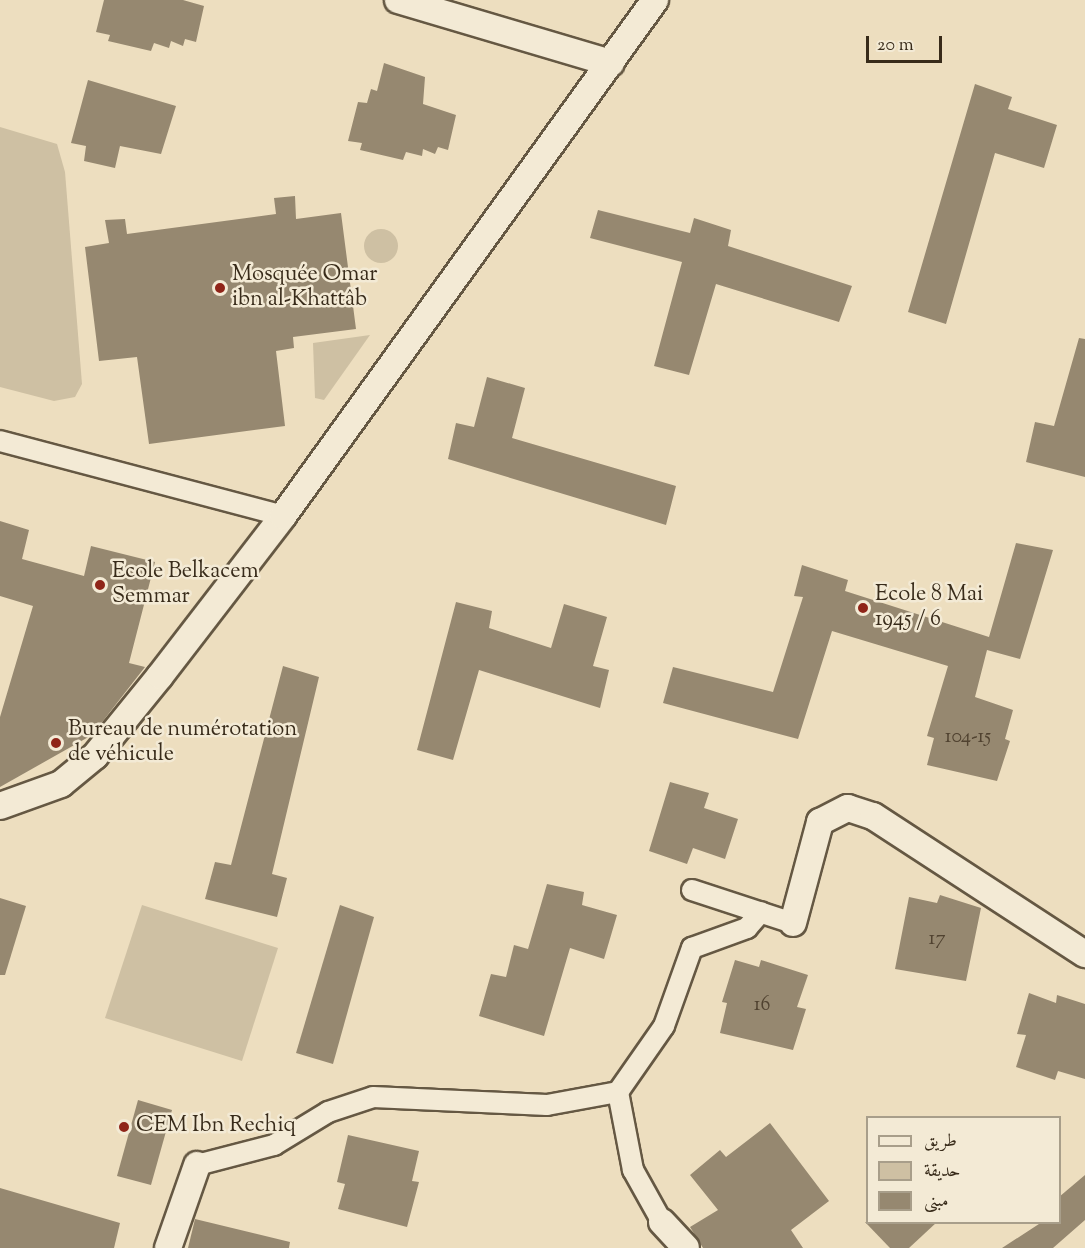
<!DOCTYPE html>
<meta charset="utf-8">
<style>
body{margin:0}
#map{position:relative;width:1085px;height:1248px;overflow:hidden;background:#eddebf;font-family:"Sorts Mill Goudy",Amiri,serif}
div>[style]{position:absolute}
.green>*{inset:0;background:#cec0a3}
.round{border-radius:50%}
.building>*{inset:0;background:#968870}
.roads{filter:drop-shadow(2px 0 #655843) drop-shadow(-2px 0 #655843) drop-shadow(0 2px #655843) drop-shadow(0 -2px #655843)}
.pedestrian>*{height:20px;margin:-10px;padding:0 10px;transform-origin:10px;border-radius:10px;background:#f3ead5}
.minor>*{height:26px;margin:-13px;padding:0 13px;transform-origin:13px;border-radius:13px;background:#f3ead5}
.dots>*{width:16px;height:16px;translate:-50% -50%;box-sizing:border-box;border:3px solid #f3ead5;border-radius:50%}
span{translate:-50% -50%;white-space:nowrap;text-align:center;line-height:1.15;-webkit-text-stroke:5px #f3ead5;paint-order:stroke}
.number-label{font-size:20px;color:#504230}
.number-label span{-webkit-text-stroke-width:0}
.poi-label{font-size:22px;color:#382b1a}
.left{translate:0 -50%;text-align:left}
.legend{position:absolute;left:866px;top:1116px;width:195px;height:108px;box-sizing:border-box;background:#f3ead5;border:2px solid #a89e8a;margin:0;padding:8px 10px;list-style:none;font-size:18px;color:#382b1a}
.legend li{display:flex;align-items:center;gap:12px;height:30px}
.legend b{width:30px;border:2px solid #a89e8a}
.scale{position:absolute;left:866px;top:36px;width:76px;height:27px;box-sizing:border-box;border:3px solid #382b1a;border-top:0;padding-left:8px;font-size:18px;line-height:21px;white-space:nowrap;color:#382b1a;-webkit-text-stroke:4px #f3ead5;paint-order:stroke}
</style>
<div id="map">
<div class="green">
<div style="clip-path:polygon(0 127px,57px 144px,65px 172px,82px 384px,75px 397px,54px 401px,0 387px)"></div>
<div class="round" style="left:364px;top:229px;width:34px;height:34px"></div>
<div style="clip-path:polygon(370px 335px,324px 400px,315px 398px,313px 343px)"></div>
<div style="clip-path:polygon(142px 905px,278px 948px,242px 1061px,105px 1018px)"></div>
</div>
<div class="building">
<div style="clip-path:polygon(104px 0,183px 0,204px 6px,196px 42px,185px 39px,183px 46px,171px 41px,169px 48px,154px 43px,151px 51px,108px 41px,110px 35px,96px 32px)"></div>
<div style="clip-path:polygon(384px 63px,425px 77px,423px 104px,456px 115px,448px 150px,438px 147px,435px 154px,423px 149px,422px 156px,406px 152px,403px 160px,360px 150px,362px 143px,348px 141px,358px 102px,367px 103px,371px 89px,377px 91px)"></div>
<div style="clip-path:polygon(88px 80px,176px 106px,161px 154px,120px 146px,115px 168px,84px 161px,86px 146px,71px 143px)"></div>
<div style="clip-path:polygon(975px 84px,1012px 97px,1008px 109px,1057px 125px,1044px 168px,995px 153px,946px 324px,908px 312px)"></div>
<div style="clip-path:polygon(295px 196px,296px 219px,341px 213px,356px 329px,293px 337px,294px 348px,276px 351px,285px 426px,149px 444px,137px 357px,99px 361px,85px 247px,109px 243px,105px 220px,125px 219px,127px 234px,276px 214px,274px 198px)"></div>
<div style="clip-path:polygon(598px 210px,690px 233px,694px 218px,731px 230px,728px 246px,852px 286px,839px 322px,716px 284px,689px 375px,654px 366px,682px 262px,590px 238px)"></div>
<div style="clip-path:polygon(1079px 338px,1085px 339px,1085px 477px,1026px 462px,1035px 422px,1054px 426px)"></div>
<div style="clip-path:polygon(487px 377px,525px 388px,512px 438px,676px 486px,666px 525px,448px 459px,456px 423px,474px 427px)"></div>
<div style="clip-path:polygon(0 521px,29px 530px,22px 559px,84px 576px,91px 546px,155px 562px,129px 663px,145px 667px,92px 735px,0 787px,0 717px,33px 606px,0 596px)"></div>
<div style="clip-path:polygon(1016px 543px,1053px 550px,1020px 659px,987px 650px,975px 697px,1013px 710px,1005px 739px,1010px 741px,997px 781px,927px 765px,934px 738px,927px 736px,948px 666px,832px 631px,798px 739px,663px 703px,673px 667px,773px 692px,803px 597px,794px 596px,802px 565px,848px 580px,845px 591px,989px 637px)"></div>
<div style="clip-path:polygon(456px 602px,492px 611px,489px 628px,551px 648px,564px 604px,607px 617px,593px 666px,609px 670px,600px 708px,479px 670px,453px 760px,417px 750px)"></div>
<div style="clip-path:polygon(283px 666px,319px 677px,272px 874px,287px 878px,277px 917px,205px 899px,215px 862px,231px 865px)"></div>
<div style="clip-path:polygon(670px 782px,709px 793px,704px 808px,738px 819px,725px 859px,693px 848px,687px 864px,649px 851px)"></div>
<div style="clip-path:polygon(547px 884px,584px 892px,582px 905px,617px 915px,604px 959px,570px 948px,544px 1036px,479px 1016px,491px 974px,506px 977px,514px 945px,528px 949px)"></div>
<div style="clip-path:polygon(940px 895px,981px 908px,966px 981px,895px 969px,909px 897px,937px 903px)"></div>
<div style="clip-path:polygon(0 898px,26px 906px,5px 975px,0 975px)"></div>
<div style="clip-path:polygon(340px 905px,374px 917px,333px 1064px,296px 1053px)"></div>
<div style="clip-path:polygon(735px 960px,759px 967px,761px 960px,808px 975px,797px 1007px,806px 1009px,793px 1050px,720px 1033px,727px 1003px,722px 1002px)"></div>
<div style="clip-path:polygon(1029px 993px,1056px 1003px,1057px 995px,1085px 1004px,1085px 1079px,1058px 1071px,1055px 1080px,1016px 1067px,1026px 1035px,1017px 1034px)"></div>
<div style="clip-path:polygon(138px 1100px,172px 1110px,151px 1185px,117px 1176px)"></div>
<div style="clip-path:polygon(770px 1123px,829px 1201px,791px 1230px,803px 1248px,703px 1248px,690px 1227px,718px 1210px,690px 1175px,720px 1150px,726px 1157px)"></div>
<div style="clip-path:polygon(348px 1135px,419px 1151px,412px 1181px,419px 1182px,407px 1227px,338px 1209px,345px 1184px,337px 1182px)"></div>
<div style="clip-path:polygon(1085px 1175px,1085px 1220px,1053px 1248px,1002px 1248px,1042px 1222px,1059px 1222px,1059px 1197px)"></div>
<div style="clip-path:polygon(0 1188px,120px 1223px,114px 1248px,0 1248px)"></div>
<div style="clip-path:polygon(195px 1219px,290px 1242px,289px 1248px,188px 1248px)"></div>
<div style="clip-path:polygon(865px 1222px,937px 1222px,909px 1248px,890px 1248px)"></div>
</div>
<div class="roads">
<div class="pedestrian">
<div style="left:0;top:441px;width:293px;rotate:14.8deg"></div>
<div style="left:692px;top:890px;width:106px;rotate:18.1deg"></div>
<div style="left:197px;top:1165px;width:80px;rotate:-14.6deg"></div>
<div style="left:274px;top:1145px;width:63px;rotate:-31.4deg"></div>
<div style="left:328px;top:1112px;width:47px;rotate:-18.4deg"></div>
<div style="left:373px;top:1097px;width:174px;rotate:2.6deg"></div>
<div style="left:547px;top:1105px;width:72px;rotate:-10.4deg"></div>
<div style="left:662px;top:1222px;width:60px;rotate:-119.1deg"></div>
<div style="left:633px;top:1170px;width:79px;rotate:-100.9deg"></div>
<div style="left:618px;top:1092px;width:80px;rotate:-55.1deg"></div>
<div style="left:664px;top:1026px;width:83px;rotate:-70.3deg"></div>
<div style="left:692px;top:948px;width:59px;rotate:-20deg"></div>
<div style="left:747px;top:928px;width:21px;rotate:-49deg"></div>
</div>
<div class="minor">
<div style="left:398px;top:0;width:222px;rotate:16.5deg"></div>
<div style="left:0;top:806px;width:65px;rotate:-19.8deg"></div>
<div style="left:61px;top:784px;width:44px;rotate:-39.5deg"></div>
<div style="left:95px;top:756px;width:103px;rotate:-50.9deg"></div>
<div style="left:160px;top:676px;width:202px;rotate:-52.4deg"></div>
<div style="left:283px;top:516px;width:636px;rotate:-54.21deg"></div>
<div style="left:793px;top:923px;width:105px;rotate:-75deg"></div>
<div style="left:820px;top:822px;width:31px;rotate:-27deg"></div>
<div style="left:848px;top:808px;width:26px;rotate:18deg"></div>
<div style="left:873px;top:816px;width:253px;rotate:33.1deg"></div>
<div style="left:662px;top:1222px;width:35px;rotate:47deg"></div>
<div style="left:168px;top:1248px;width:88px;rotate:-70.7deg"></div>
</div>
</div>
<div class="dots">
<div style="left:220px;top:288px;background:#8f2418"></div>
<div style="left:100px;top:585px;background:#8f2418"></div>
<div style="left:863px;top:608px;background:#8f2418"></div>
<div style="left:56px;top:743px;background:#8f2418"></div>
<div style="left:124px;top:1127px;background:#8f2418"></div>
</div>
<div class="number-label">
<span style="left:968px;top:737px">104-15</span>
<span style="left:937px;top:939px">17</span>
<span style="left:762px;top:1005px">16</span>
</div>
<div class="poi-label">
<span class="left" style="left:232px;top:288px">Mosquée Omar<br>ibn al-Khattâb</span>
<span class="left" style="left:112px;top:585px">Ecole Belkacem<br>Semmar</span>
<span class="left" style="left:875px;top:608px">Ecole 8 Mai<br>1945 / 6</span>
<span class="left" style="left:68px;top:743px">Bureau de numérotation<br>de véhicule</span>
<span class="left" style="left:136px;top:1127px">CEM Ibn Rechiq</span>
</div>
<ul class="legend">
<li><b style="height:8px;background:#f3ead5"></b>طريق</li>
<li><b style="height:16px;background:#cec0a3"></b>حديقة</li>
<li><b style="height:16px;background:#968870"></b>مبنى</li>
</ul>
<div class="scale">20 m</div>
</div>
